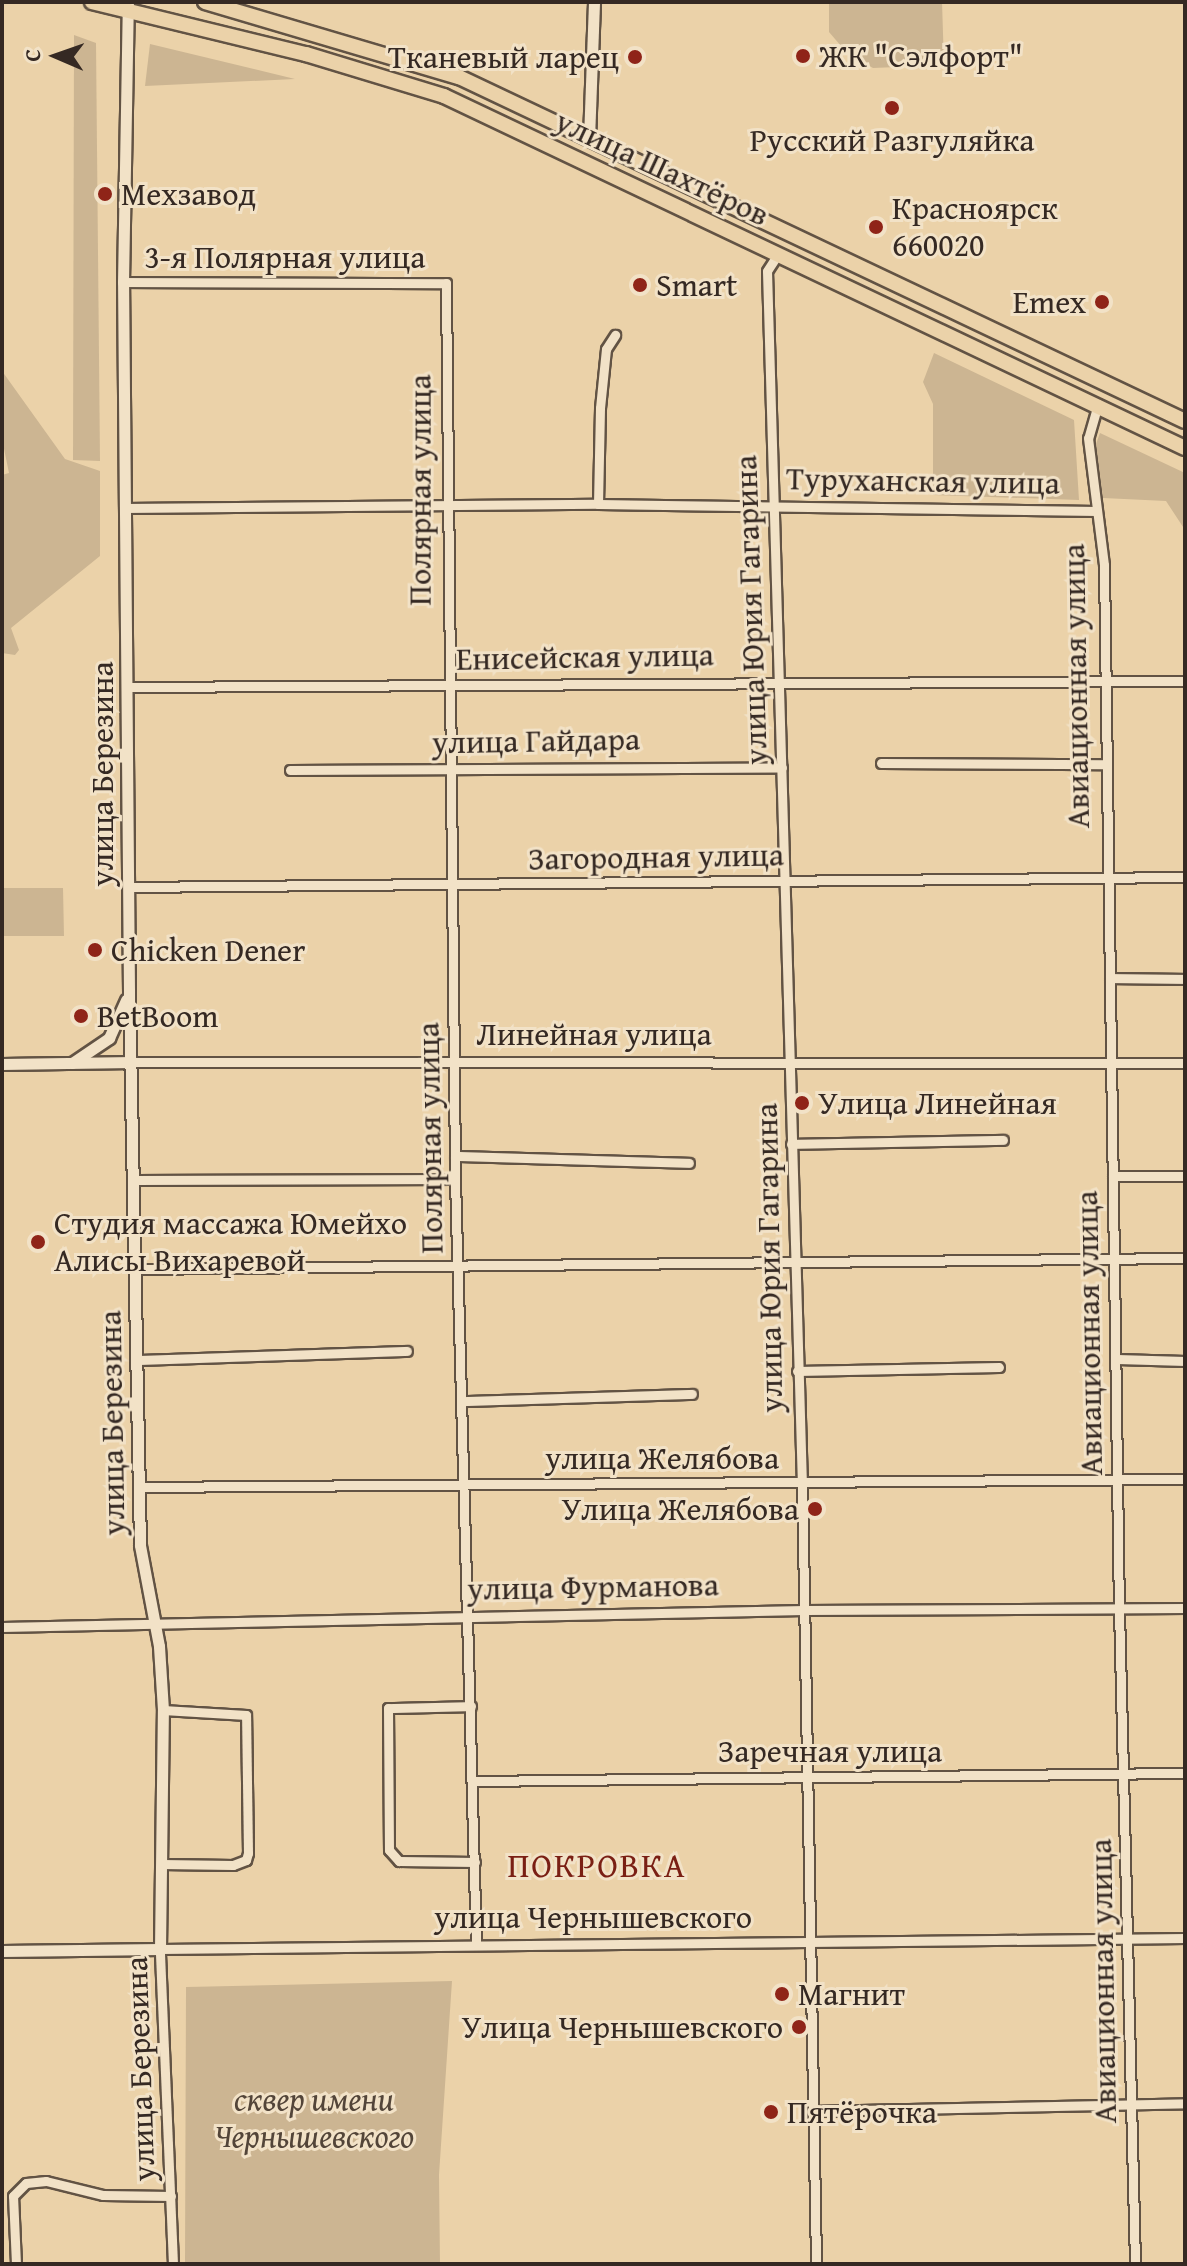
<!DOCTYPE html>
<meta charset="utf-8">
<style>
body{margin:0}
#map{position:relative;width:1187px;height:2266px;overflow:hidden;background:#ebd2a9;font-family:"Gentium Book Plus",serif}
div>[style]{position:absolute}
.green>*{inset:0;background:#ccb592}
.roads{filter:drop-shadow(2px 0 #625344) drop-shadow(-2px 0 #625344) drop-shadow(0 2px #625344) drop-shadow(0 -2px #625344)}
.minor>*{height:9px;margin:-4.5px;padding:0 4.5px;transform-origin:4.5px;border-radius:4.5px;background:#f2e2c7}
.tertiary>*{height:11px;margin:-5.5px;padding:0 5.5px;transform-origin:5.5px;border-radius:5.5px;background:#f2e2c7}
.primary>*{height:14px;margin:-7px;padding:0 7px;transform-origin:7px;border-radius:7px;background:#ebd2a9}
.dots>*{width:22px;height:22px;translate:-50% -50%;box-sizing:border-box;border:4px solid #f2e2c7;border-radius:50%}
span{translate:-50% -50%;white-space:nowrap;text-align:center;line-height:1.15;-webkit-text-stroke:6px #f2e2c7;paint-order:stroke}
.poi-label{font-size:32px;color:#352923}
.left{translate:0 -50%;text-align:left}
.right{translate:-100% -50%;text-align:right}
.street-label{font-size:32px;color:#352923}
.park-label{font-size:32px;color:#534539;font-style:italic}
.neighbourhood-label{font-size:34px;color:#7a1f14;letter-spacing:2px}
.frame{position:absolute;inset:0;border:4px solid #352923;pointer-events:none}
.north{position:absolute;left:16px;top:16px;width:80px;height:80px;-webkit-text-stroke:6px #f2e2c7;paint-order:stroke;rotate:272deg;font-size:22px;font-weight:700;line-height:32px;text-align:center;color:#352923}
.north::after{content:'';display:block;margin:auto;width:28px;height:36px;background:#352923;clip-path:polygon(50% 0,100% 100%,50% 72%,0 100%)}
</style>
<div id="map">
<div class="green">
<div style="clip-path:polygon(829px 2px,942px 2px,944px 65px,873px 68px,847px 53px,829px 32px)"></div>
<div style="clip-path:polygon(74px 35px,96px 43px,100px 461px,73px 460px)"></div>
<div style="clip-path:polygon(150px 44px,295px 79px,145px 86px)"></div>
<div style="clip-path:polygon(934px 353px,1074px 420px,1079px 500px,933px 495px,933px 404px,923px 382px)"></div>
<div style="clip-path:polygon(2px 371px,65px 459px,100px 471px,100px 556px,11px 628px,19px 650px,15px 655px,2px 653px,2px 475px,9px 473px,2px 439px)"></div>
<div style="clip-path:polygon(1100px 433px,1185px 473px,1185px 530px,1166px 501px,1103px 498px,1096px 444px)"></div>
<div style="clip-path:polygon(2px 888px,63px 888px,64px 936px,2px 936px)"></div>
<div style="clip-path:polygon(452px 1981px,439px 2175px,440px 2264px,185px 2264px,186px 1987px)"></div>
</div>
<div class="roads">
<div class="minor">
<div style="left:778px;top:254px;width:20px;rotate:123deg"></div>
<div style="left:767px;top:271px;width:1213px;rotate:88.35deg"></div>
<div style="left:802px;top:1483px;width:781px;rotate:88.97deg"></div>
<div style="left:123px;top:282px;width:323px;rotate:0.2deg"></div>
<div style="left:446px;top:283px;width:896px;rotate:89.42deg"></div>
<div style="left:455px;top:1179px;width:764px;rotate:88.43deg"></div>
<div style="left:1098px;top:404px;width:35px;rotate:106deg"></div>
<div style="left:1088px;top:438px;width:128px;rotate:82.8deg"></div>
<div style="left:1104px;top:565px;width:1044px;rotate:89.18deg"></div>
<div style="left:1119px;top:1609px;width:655px;rotate:88.6deg"></div>
<div style="left:598px;top:504px;width:96px;rotate:-88.8deg"></div>
<div style="left:600px;top:408px;width:59px;rotate:-84.2deg"></div>
<div style="left:606px;top:349px;width:17px;rotate:-57deg"></div>
<div style="left:124px;top:508px;width:474px;rotate:-0.5deg"></div>
<div style="left:598px;top:504px;width:499px;rotate:0.8deg"></div>
<div style="left:129px;top:687px;width:1056px;rotate:-0.33deg"></div>
<div style="left:881px;top:763px;width:224px;rotate:0.3deg"></div>
<div style="left:290px;top:770px;width:492px;rotate:-0.3deg"></div>
<div style="left:128px;top:887px;width:1057px;rotate:-0.54deg"></div>
<div style="left:1110px;top:978px;width:75px;rotate:0.8deg"></div>
<div style="left:133px;top:1062px;width:1052px;rotate:0.05deg"></div>
<div style="left:791px;top:1144px;width:212px;rotate:-1.1deg"></div>
<div style="left:455px;top:1156px;width:234px;rotate:1.7deg"></div>
<div style="left:1113px;top:1176px;width:72px"></div>
<div style="left:134px;top:1180px;width:321px;rotate:-0.2deg"></div>
<div style="left:134px;top:1269px;width:1051px;rotate:-0.6deg"></div>
<div style="left:1117px;top:1359px;width:68px;rotate:1.7deg"></div>
<div style="left:136px;top:1360px;width:271px;rotate:-1.9deg"></div>
<div style="left:797px;top:1371px;width:202px;rotate:-1.1deg"></div>
<div style="left:464px;top:1401px;width:228px;rotate:-1.8deg"></div>
<div style="left:139px;top:1487px;width:1046px;rotate:-0.44deg"></div>
<div style="left:2px;top:1627px;width:802px;rotate:-1.21deg"></div>
<div style="left:804px;top:1610px;width:381px;rotate:-0.3deg"></div>
<div style="left:471px;top:1706px;width:83px;rotate:178.6deg"></div>
<div style="left:388px;top:1708px;width:142px;rotate:89.6deg"></div>
<div style="left:389px;top:1850px;width:15px;rotate:48deg"></div>
<div style="left:399px;top:1861px;width:76px;rotate:0.8deg"></div>
<div style="left:475px;top:1781px;width:710px;rotate:-0.65deg"></div>
<div style="left:161px;top:1864px;width:72px;rotate:0.8deg"></div>
<div style="left:233px;top:1865px;width:14px;rotate:-21deg"></div>
<div style="left:246px;top:1860px;width:7px;rotate:-74deg"></div>
<div style="left:248px;top:1853px;width:138px;rotate:-90.8deg"></div>
<div style="left:246px;top:1715px;width:83px;rotate:-176.6deg"></div>
<div style="left:815px;top:2111px;width:370px;rotate:-1.2deg"></div>
<div style="left:16px;top:2264px;width:68px;rotate:-92.5deg"></div>
<div style="left:13px;top:2196px;width:18px;rotate:-45deg"></div>
<div style="left:26px;top:2183px;width:20px;rotate:-6deg"></div>
<div style="left:46px;top:2181px;width:59px;rotate:13.8deg"></div>
<div style="left:103px;top:2195px;width:68px;rotate:0.8deg"></div>
<div style="left:173px;top:2264px;width:315px;rotate:-92.4deg"></div>
<div style="left:160px;top:1949px;width:1025px;rotate:-0.61deg"></div>
</div>
<div class="tertiary">
<div style="left:589px;top:139px;width:137px;rotate:-87.9deg"></div>
<div style="left:72px;top:1063px;width:45px;rotate:-34deg"></div>
<div style="left:109px;top:1038px;width:42px;rotate:-65.9deg"></div>
<div style="left:2px;top:1064px;width:131px;rotate:-0.9deg"></div>
<div style="left:2px;top:1951px;width:158px;rotate:-0.7deg"></div>
<div style="left:160px;top:1949px;width:239px;rotate:-89.3deg"></div>
<div style="left:163px;top:1710px;width:64px;rotate:-93.6deg"></div>
<div style="left:159px;top:1646px;width:103px;rotate:-100.7deg"></div>
<div style="left:140px;top:1545px;width:554px;rotate:-91.14deg"></div>
<div style="left:129px;top:991px;width:709px;rotate:-90.48deg"></div>
<div style="left:123px;top:282px;width:280px;rotate:-89deg"></div>
</div>
<div class="primary">
<div style="left:92px;top:2px;width:220px;rotate:13.7deg"></div>
<div style="left:306px;top:54px;width:144px;rotate:16.9deg"></div>
<div style="left:444px;top:96px;width:820px;rotate:25.41deg"></div>
<div style="left:205px;top:2px;width:265px;rotate:16.5deg"></div>
<div style="left:459px;top:77px;width:803px;rotate:25.35deg"></div>
</div>
</div>
<div class="dots">
<div style="left:803px;top:56px;background:#8f2418"></div>
<div style="left:635px;top:57px;background:#8f2418"></div>
<div style="left:892px;top:108px;background:#8f2418"></div>
<div style="left:105px;top:194px;background:#8f2418"></div>
<div style="left:876px;top:227px;background:#8f2418"></div>
<div style="left:640px;top:285px;background:#8f2418"></div>
<div style="left:1102px;top:302px;background:#8f2418"></div>
<div style="left:95px;top:950px;background:#8f2418"></div>
<div style="left:81px;top:1016px;background:#8f2418"></div>
<div style="left:802px;top:1103px;background:#8f2418"></div>
<div style="left:38px;top:1242px;background:#8f2418"></div>
<div style="left:815px;top:1509px;background:#8f2418"></div>
<div style="left:782px;top:1994px;background:#8f2418"></div>
<div style="left:799px;top:2027px;background:#8f2418"></div>
<div style="left:771px;top:2112px;background:#8f2418"></div>
</div>
<div class="poi-label">
<span class="left" style="left:819px;top:56px">ЖК "Сэлфорт"</span>
<span class="right" style="left:619px;top:57px">Тканевый ларец</span>
<span style="left:892px;top:140px">Русский Разгуляйка</span>
<span class="left" style="left:121px;top:194px">Мехзавод</span>
<span class="left" style="left:892px;top:227px">Красноярск<br>660020</span>
<span class="left" style="left:656px;top:285px">Smart</span>
<span class="right" style="left:1086px;top:302px">Emex</span>
<span class="left" style="left:111px;top:950px">Chicken Dener</span>
<span class="left" style="left:97px;top:1016px">BetBoom</span>
<span class="left" style="left:818px;top:1103px">Улица Линейная</span>
<span class="left" style="left:54px;top:1242px">Студия массажа Юмейхо<br>Алисы Вихаревой</span>
<span class="right" style="left:799px;top:1509px">Улица Желябова</span>
<span class="left" style="left:798px;top:1994px">Магнит</span>
<span class="right" style="left:783px;top:2027px">Улица Чернышевского</span>
<span class="left" style="left:787px;top:2112px">Пятёрочка</span>
</div>
<div class="street-label">
<span style="left:662px;top:168px;rotate:25deg">улица Шахтёров</span>
<span style="left:285px;top:257px">3-я Полярная улица</span>
<span style="left:923px;top:481px;rotate:1deg">Туруханская улица</span>
<span style="left:420px;top:490px;rotate:-90deg">Полярная улица</span>
<span style="left:751px;top:610px;rotate:-92deg">улица Юрия Гагарина</span>
<span style="left:585px;top:657px;rotate:-1deg">Енисейская улица</span>
<span style="left:1076px;top:686px;rotate:-91deg">Авиационная улица</span>
<span style="left:536px;top:741px;rotate:-1deg">улица Гайдара</span>
<span style="left:102px;top:774px;rotate:-90deg">улица Березина</span>
<span style="left:656px;top:857px;rotate:-1deg">Загородная улица</span>
<span style="left:594px;top:1034px">Линейная улица</span>
<span style="left:430px;top:1138px;rotate:-91deg">Полярная улица</span>
<span style="left:769px;top:1258px;rotate:-91deg">улица Юрия Гагарина</span>
<span style="left:1089px;top:1333px;rotate:-91deg">Авиационная улица</span>
<span style="left:112px;top:1423px;rotate:-91deg">улица Березина</span>
<span style="left:662px;top:1458px">улица Желябова</span>
<span style="left:593px;top:1587px;rotate:-1deg">улица Фурманова</span>
<span style="left:830px;top:1751px">Заречная улица</span>
<span style="left:593px;top:1917px">улица Чернышевского</span>
<span style="left:1103px;top:1981px;rotate:-91deg">Авиационная улица</span>
<span style="left:140px;top:2069px;rotate:-92deg">улица Березина</span>
</div>
<div class="park-label">
<span style="left:314px;top:2118px">сквер имени<br>Чернышевского</span>
</div>
<div class="neighbourhood-label">
<span style="left:597px;top:1865px">ПОКРОВКА</span>
</div>
<div class="frame"></div>
<div class="north">С</div>
</div>
